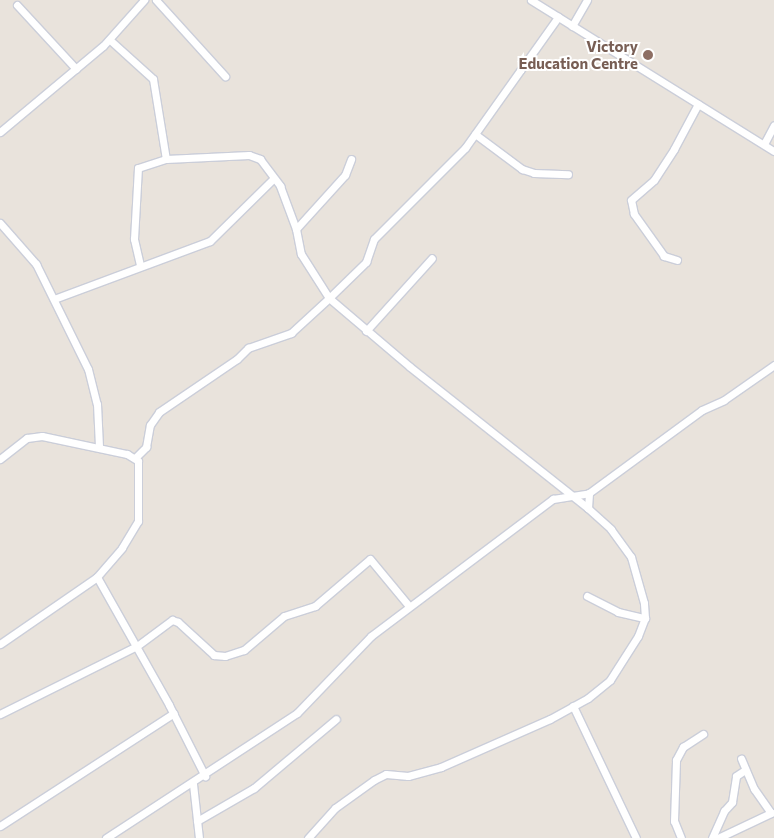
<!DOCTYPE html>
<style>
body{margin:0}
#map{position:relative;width:774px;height:838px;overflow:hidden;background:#e9e3dc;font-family:Commissioner,sans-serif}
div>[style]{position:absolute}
.roads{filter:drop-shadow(1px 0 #cbced9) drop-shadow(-1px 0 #cbced9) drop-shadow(0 1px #cbced9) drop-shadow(0 -1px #cbced9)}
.minor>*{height:7px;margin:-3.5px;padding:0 3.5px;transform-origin:3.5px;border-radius:3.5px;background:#fff}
.dots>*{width:14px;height:14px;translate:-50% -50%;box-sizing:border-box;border:2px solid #fff;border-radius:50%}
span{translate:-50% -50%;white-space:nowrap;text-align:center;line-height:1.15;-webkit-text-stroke:4px #fff;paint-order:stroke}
.education-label{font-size:15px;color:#785e54;font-weight:700}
.right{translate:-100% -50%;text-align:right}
</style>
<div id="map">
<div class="roads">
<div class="minor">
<div style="left:156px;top:0;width:103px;rotate:47.8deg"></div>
<div style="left:531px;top:0;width:286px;rotate:31.9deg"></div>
<div style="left:17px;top:5px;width:87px;rotate:47.3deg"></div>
<div style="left:572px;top:26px;width:30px;rotate:-60deg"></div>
<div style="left:110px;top:40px;width:58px;rotate:42.2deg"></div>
<div style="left:153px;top:79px;width:81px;rotate:80.8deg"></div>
<div style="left:166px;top:159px;width:83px;rotate:-2.8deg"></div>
<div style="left:249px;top:155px;width:12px;rotate:20deg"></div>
<div style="left:260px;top:159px;width:34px;rotate:53deg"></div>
<div style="left:280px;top:186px;width:46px;rotate:69.6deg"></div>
<div style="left:296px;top:229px;width:25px;rotate:79deg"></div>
<div style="left:301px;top:254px;width:52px;rotate:57.5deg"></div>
<div style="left:329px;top:298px;width:52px;rotate:-44.2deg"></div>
<div style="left:366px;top:262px;width:24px;rotate:-71deg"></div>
<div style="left:374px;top:239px;width:129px;rotate:-45deg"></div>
<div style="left:465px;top:148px;width:161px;rotate:-54.6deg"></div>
<div style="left:0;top:132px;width:134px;rotate:-39.9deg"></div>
<div style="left:103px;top:46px;width:62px;rotate:-48.3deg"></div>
<div style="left:475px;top:134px;width:59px;rotate:36.7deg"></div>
<div style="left:522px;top:169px;width:13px;rotate:18deg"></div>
<div style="left:534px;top:173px;width:34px;rotate:2deg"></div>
<div style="left:764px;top:144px;width:21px;rotate:-62deg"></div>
<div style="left:0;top:223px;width:55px;rotate:48.7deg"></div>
<div style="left:36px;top:264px;width:117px;rotate:63.7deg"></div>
<div style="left:88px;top:369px;width:36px;rotate:76deg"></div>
<div style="left:97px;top:404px;width:43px;rotate:87.3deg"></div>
<div style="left:296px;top:229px;width:73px;rotate:-47.8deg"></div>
<div style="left:345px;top:175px;width:17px;rotate:-69deg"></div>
<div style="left:677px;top:260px;width:14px;rotate:-163deg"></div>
<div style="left:664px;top:256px;width:52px;rotate:-125.5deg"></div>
<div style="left:634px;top:214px;width:14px;rotate:-102deg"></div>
<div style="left:631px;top:200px;width:30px;rotate:-41deg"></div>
<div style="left:654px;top:180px;width:37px;rotate:-57deg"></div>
<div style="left:674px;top:149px;width:51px;rotate:-61.9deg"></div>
<div style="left:140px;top:265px;width:27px;rotate:-103deg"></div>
<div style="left:134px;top:239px;width:71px;rotate:-86.8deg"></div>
<div style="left:138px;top:168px;width:29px;rotate:-18deg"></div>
<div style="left:54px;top:299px;width:166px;rotate:-20.4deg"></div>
<div style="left:210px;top:241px;width:88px;rotate:-44.5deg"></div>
<div style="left:366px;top:331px;width:98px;rotate:-47.9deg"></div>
<div style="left:135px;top:458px;width:16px;rotate:-45deg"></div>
<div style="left:146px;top:447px;width:22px;rotate:-80deg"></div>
<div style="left:150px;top:425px;width:16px;rotate:-55deg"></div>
<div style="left:159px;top:412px;width:94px;rotate:-34.2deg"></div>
<div style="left:237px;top:359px;width:16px;rotate:-45deg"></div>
<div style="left:248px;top:348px;width:46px;rotate:-19.2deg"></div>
<div style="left:291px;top:333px;width:52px;rotate:-42.6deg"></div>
<div style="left:329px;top:298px;width:106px;rotate:40.4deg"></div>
<div style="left:410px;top:367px;width:227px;rotate:38.4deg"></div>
<div style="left:0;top:459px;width:34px;rotate:-38deg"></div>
<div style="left:27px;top:438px;width:15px;rotate:-8deg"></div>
<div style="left:42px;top:436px;width:87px;rotate:12deg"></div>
<div style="left:127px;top:454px;width:13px;rotate:32deg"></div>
<div style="left:138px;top:461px;width:60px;rotate:90deg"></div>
<div style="left:138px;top:521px;width:31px;rotate:121deg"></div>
<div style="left:122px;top:548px;width:38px;rotate:131deg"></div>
<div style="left:97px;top:577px;width:147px;rotate:60.6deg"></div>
<div style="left:169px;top:705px;width:80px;rotate:63.1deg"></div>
<div style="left:587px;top:596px;width:35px;rotate:27deg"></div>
<div style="left:618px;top:612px;width:28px;rotate:13deg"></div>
<div style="left:0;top:644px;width:118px;rotate:-34.6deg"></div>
<div style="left:573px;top:706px;width:146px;rotate:64.5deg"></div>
<div style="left:0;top:714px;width:153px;rotate:-26.4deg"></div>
<div style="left:137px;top:646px;width:44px;rotate:-36.6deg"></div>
<div style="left:172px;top:620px;width:6px;rotate:18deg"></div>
<div style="left:178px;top:622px;width:49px;rotate:42.5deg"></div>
<div style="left:214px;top:655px;width:11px;rotate:5deg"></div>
<div style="left:225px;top:656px;width:20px;rotate:-18deg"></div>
<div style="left:244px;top:650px;width:52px;rotate:-40.4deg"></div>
<div style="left:284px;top:616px;width:33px;rotate:-18deg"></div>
<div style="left:315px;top:606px;width:72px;rotate:-40.5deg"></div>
<div style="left:370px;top:559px;width:61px;rotate:50.3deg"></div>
<div style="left:193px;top:784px;width:54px;rotate:83.7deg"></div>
<div style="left:197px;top:821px;width:66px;rotate:-30.1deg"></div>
<div style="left:254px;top:788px;width:107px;rotate:-40.1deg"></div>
<div style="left:0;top:826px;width:207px;rotate:-33deg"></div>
<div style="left:106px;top:838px;width:228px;rotate:-33.2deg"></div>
<div style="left:297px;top:713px;width:107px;rotate:-46.1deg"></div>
<div style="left:371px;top:636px;width:228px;rotate:-37deg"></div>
<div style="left:553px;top:499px;width:36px;rotate:-9deg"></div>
<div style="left:308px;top:838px;width:40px;rotate:-48deg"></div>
<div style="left:335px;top:808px;width:48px;rotate:-35.7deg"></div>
<div style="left:374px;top:780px;width:13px;rotate:-27deg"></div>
<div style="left:386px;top:774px;width:22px;rotate:5deg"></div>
<div style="left:408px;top:776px;width:34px;rotate:-15deg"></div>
<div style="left:441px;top:767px;width:119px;rotate:-23.8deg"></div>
<div style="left:550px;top:719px;width:43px;rotate:-28.9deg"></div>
<div style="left:588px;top:698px;width:28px;rotate:-39deg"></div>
<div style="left:610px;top:680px;width:52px;rotate:-57.5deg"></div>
<div style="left:638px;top:636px;width:19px;rotate:-69deg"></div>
<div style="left:645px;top:618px;width:15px;rotate:-94deg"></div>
<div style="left:644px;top:603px;width:48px;rotate:-105.8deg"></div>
<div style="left:631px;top:557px;width:34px;rotate:-126deg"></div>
<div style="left:611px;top:529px;width:31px;rotate:-138deg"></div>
<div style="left:588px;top:508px;width:15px;rotate:-86deg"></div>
<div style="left:589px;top:493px;width:140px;rotate:-36.3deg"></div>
<div style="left:702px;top:410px;width:24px;rotate:-24deg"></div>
<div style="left:724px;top:400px;width:61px;rotate:-35deg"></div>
<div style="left:681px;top:838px;width:18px;rotate:-112deg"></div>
<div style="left:674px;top:821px;width:61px;rotate:-88.1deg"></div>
<div style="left:676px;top:760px;width:15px;rotate:-62deg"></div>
<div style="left:683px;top:747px;width:24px;rotate:-33deg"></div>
<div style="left:712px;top:838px;width:30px;rotate:-66deg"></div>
<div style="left:724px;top:811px;width:12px;rotate:-48deg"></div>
<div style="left:732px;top:802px;width:26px;rotate:-81deg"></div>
<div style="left:736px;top:776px;width:11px;rotate:-34deg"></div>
<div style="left:718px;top:838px;width:59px;rotate:-25.3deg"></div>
<div style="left:771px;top:813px;width:29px;rotate:-125deg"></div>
<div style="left:754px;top:789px;width:33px;rotate:-113deg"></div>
</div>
</div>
<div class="dots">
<div style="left:648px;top:55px;background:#8d6e63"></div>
</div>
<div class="education-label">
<span class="right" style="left:638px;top:55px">Victory<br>Education Centre</span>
</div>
</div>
